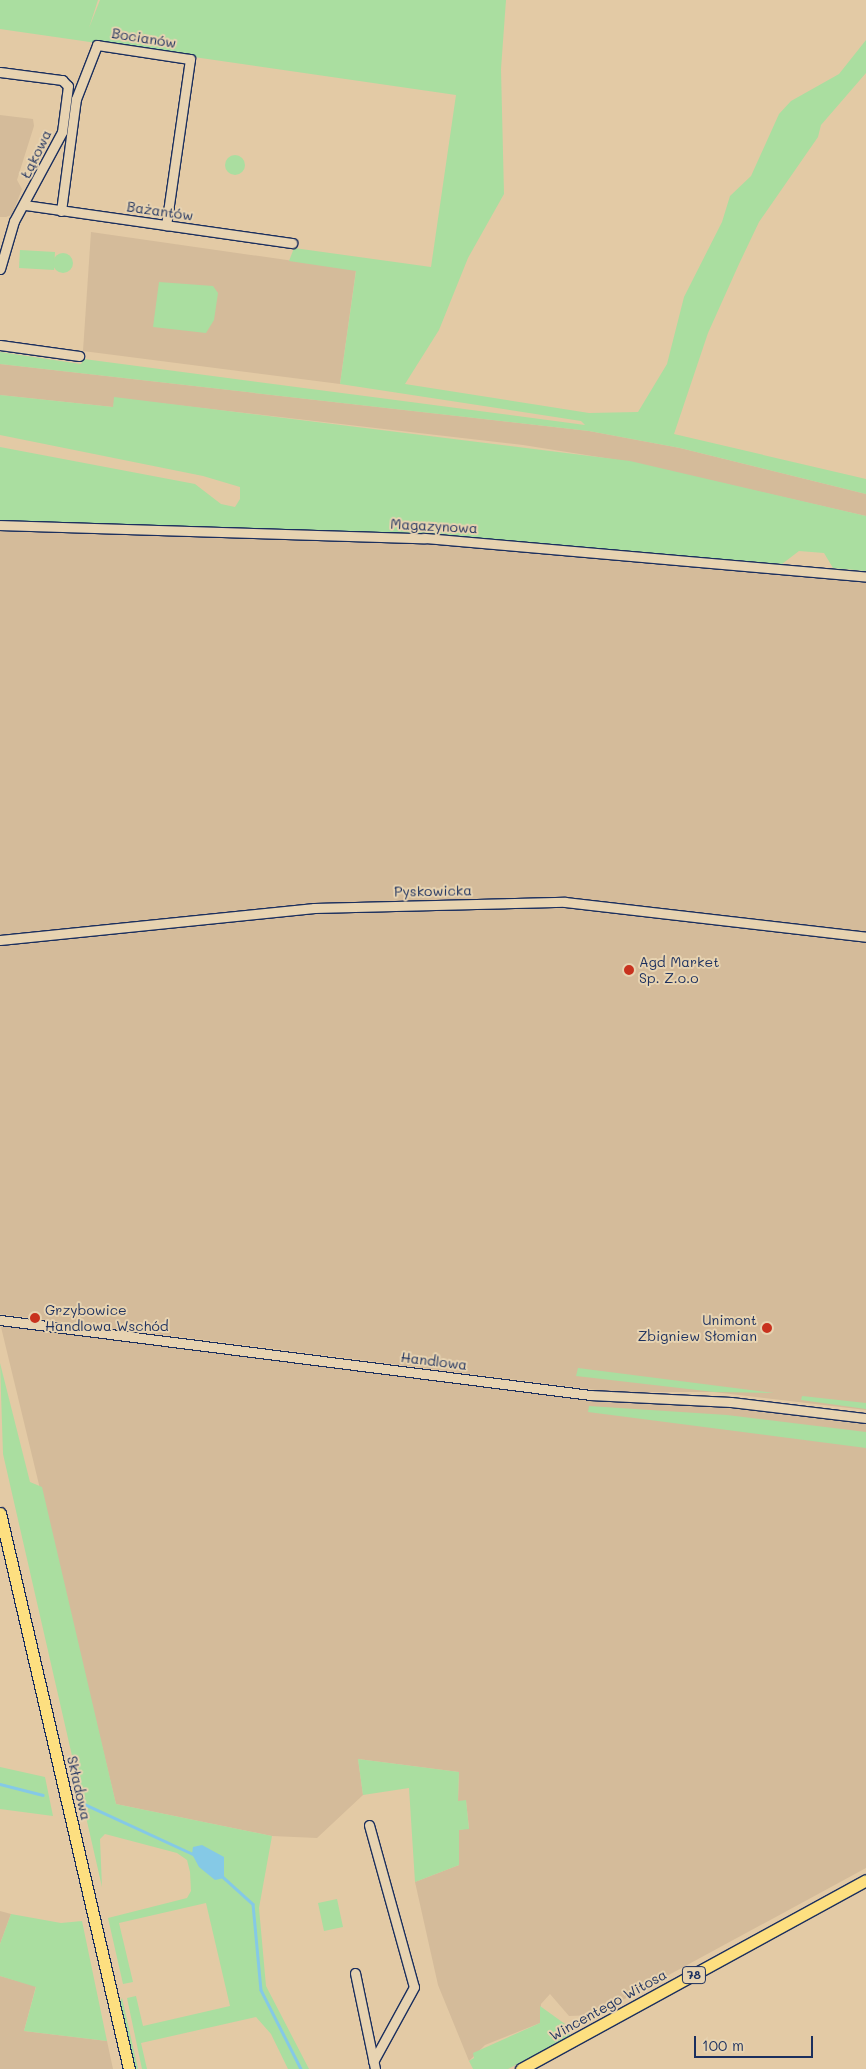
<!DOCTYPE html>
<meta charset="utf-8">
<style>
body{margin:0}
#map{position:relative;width:866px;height:2069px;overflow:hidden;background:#e3caa5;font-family:Mali,sans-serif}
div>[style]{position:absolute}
.built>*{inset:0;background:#d4bb9a}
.green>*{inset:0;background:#aadea0}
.round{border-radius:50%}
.water>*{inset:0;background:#85c9e6}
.stream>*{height:2.5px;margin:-1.25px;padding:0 1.25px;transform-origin:1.25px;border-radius:1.25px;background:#85c9e6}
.roads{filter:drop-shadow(1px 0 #1b2f5e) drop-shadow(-1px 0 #1b2f5e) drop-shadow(0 1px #1b2f5e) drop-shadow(0 -1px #1b2f5e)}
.minor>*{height:9px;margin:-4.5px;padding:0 4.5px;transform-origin:4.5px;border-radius:4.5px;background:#e7d3b1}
.major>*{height:11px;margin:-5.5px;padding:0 5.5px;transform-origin:5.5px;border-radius:5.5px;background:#fddf80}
.dots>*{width:14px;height:14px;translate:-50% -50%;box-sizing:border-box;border:2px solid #e7d3b1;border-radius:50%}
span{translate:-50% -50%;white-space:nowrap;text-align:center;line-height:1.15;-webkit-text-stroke:4px #e7d3b1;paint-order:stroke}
.shield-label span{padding:1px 4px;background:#e7d3b1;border:1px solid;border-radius:4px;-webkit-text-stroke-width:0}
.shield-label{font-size:12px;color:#1b2f5e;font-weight:700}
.street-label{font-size:14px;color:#1b2f5e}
.poi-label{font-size:14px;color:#1b2f5e}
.left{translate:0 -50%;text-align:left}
.right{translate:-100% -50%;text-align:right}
.scale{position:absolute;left:694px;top:2036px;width:119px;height:22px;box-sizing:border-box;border:2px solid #1b2f5e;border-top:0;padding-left:6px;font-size:15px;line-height:18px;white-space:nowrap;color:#1b2f5e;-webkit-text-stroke:4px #e7d3b1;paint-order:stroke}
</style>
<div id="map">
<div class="built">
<div style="clip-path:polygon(0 115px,33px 119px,34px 126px,17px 180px,22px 189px,12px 215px,6px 217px,0 217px)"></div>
<div style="clip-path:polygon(91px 232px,356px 270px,340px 384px,83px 351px)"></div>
<div style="clip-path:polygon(0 364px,589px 431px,680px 448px,866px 494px,866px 516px,630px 462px,523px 445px,115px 398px,113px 407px,0 395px)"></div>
<div style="clip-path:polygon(0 528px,409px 541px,866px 580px,866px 1410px,714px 1392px,613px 1392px,0 1314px)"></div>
<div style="clip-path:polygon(17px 1326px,619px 1401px,713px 1405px,866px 1422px,866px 1868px,595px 2015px,569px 2016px,550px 1994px,541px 2004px,540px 2023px,485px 2045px,469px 2061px,438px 1985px,415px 1882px,459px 1865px,459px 1830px,469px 1828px,466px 1801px,458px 1801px,459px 1772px,358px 1759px,363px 1795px,317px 1838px,272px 1836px,116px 1804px,1px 1327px)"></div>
<div style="clip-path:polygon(0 1911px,11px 1914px,0 1944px)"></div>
<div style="clip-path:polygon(0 1976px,36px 1986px,24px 2031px,107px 2041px,113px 2069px,0 2069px)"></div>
</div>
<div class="green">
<div style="clip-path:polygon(0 0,98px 0,89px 28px,100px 0,506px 0,501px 69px,504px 194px,468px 258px,439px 330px,405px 384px,589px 413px,638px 412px,667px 364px,684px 297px,722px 222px,730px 196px,751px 176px,779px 114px,791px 101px,839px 74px,866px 40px,866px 73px,821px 125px,818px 137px,759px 222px,739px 264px,708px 333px,674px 434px,866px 479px,866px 494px,680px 448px,589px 431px,0 364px,0 352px,81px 364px,84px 359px,585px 425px,581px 421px,340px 384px,356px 271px,289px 261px,294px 248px,431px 267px,456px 95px,0 29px)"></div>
<div class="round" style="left:225px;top:155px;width:20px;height:20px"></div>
<div style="clip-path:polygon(20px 250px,55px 252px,54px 270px,19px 268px)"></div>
<div class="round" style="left:53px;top:253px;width:20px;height:20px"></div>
<div style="clip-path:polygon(159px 282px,213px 286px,218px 293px,214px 320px,206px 333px,153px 327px)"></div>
<div style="clip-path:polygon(0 395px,113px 407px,114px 397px,630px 461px,866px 516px,866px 571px,833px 568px,824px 553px,799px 551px,782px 564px,381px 533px,0 521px,0 447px,195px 484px,221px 504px,235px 507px,240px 499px,240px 487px,203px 476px,0 435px)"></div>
<div style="clip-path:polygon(0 1363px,30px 1482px,42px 1487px,116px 1804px,272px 1836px,259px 1908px,266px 1986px,309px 2069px,288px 2069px,271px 2034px,256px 2017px,141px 2043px,147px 2069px,142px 2069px,127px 1998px,136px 1996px,143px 2026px,230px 2006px,206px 1903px,119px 1923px,133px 1982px,123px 1984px,108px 1918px,187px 1898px,191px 1891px,190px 1872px,187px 1860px,177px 1853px,105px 1834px,100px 1839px,102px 1887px,3px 1454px)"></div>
<div style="clip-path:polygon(578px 1368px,774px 1393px,714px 1392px,576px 1376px)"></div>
<div style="clip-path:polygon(802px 1396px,866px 1403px,866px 1409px,801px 1400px)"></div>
<div style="clip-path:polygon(589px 1406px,727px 1415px,866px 1432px,866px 1448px,588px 1412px)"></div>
<div style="clip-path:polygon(358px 1759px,459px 1772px,458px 1801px,466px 1800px,469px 1829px,459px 1830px,459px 1865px,415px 1882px,409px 1788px,363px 1795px)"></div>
<div style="clip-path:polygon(0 1767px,45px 1777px,53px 1816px,0 1809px)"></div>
<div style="clip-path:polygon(337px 1899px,343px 1927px,324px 1931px,318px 1903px)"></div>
<div style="clip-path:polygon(11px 1914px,61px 1923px,82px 1921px,107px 2041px,24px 2031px,36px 1987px,0 1976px,0 1944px)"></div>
<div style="clip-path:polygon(122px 1998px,138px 2069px,133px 2069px,118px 2005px)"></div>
<div style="clip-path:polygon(540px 2006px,572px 2029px,569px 2037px,508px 2069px,473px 2069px,469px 2061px,474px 2058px,473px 2053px,540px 2023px)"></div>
</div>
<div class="water">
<div style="clip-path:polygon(202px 1845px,224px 1857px,224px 1878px,215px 1880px,199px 1867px,192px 1854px,193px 1847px)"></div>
</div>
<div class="stream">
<div style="left:0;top:1784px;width:44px;rotate:14.3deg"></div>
<div style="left:82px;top:1803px;width:124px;rotate:24.7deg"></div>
<div style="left:223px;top:1877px;width:40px;rotate:42deg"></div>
<div style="left:253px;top:1904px;width:86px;rotate:84.7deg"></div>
<div style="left:261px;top:1990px;width:89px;rotate:63.1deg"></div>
</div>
<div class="roads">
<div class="minor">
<div style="left:0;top:72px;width:63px;rotate:7.4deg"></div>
<div style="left:62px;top:80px;width:8px;rotate:45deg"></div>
<div style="left:68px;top:86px;width:46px;rotate:97.4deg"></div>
<div style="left:62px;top:132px;width:101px;rotate:118.3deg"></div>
<div style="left:14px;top:221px;width:50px;rotate:106.3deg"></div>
<div style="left:25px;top:205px;width:270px;rotate:8.1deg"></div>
<div style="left:61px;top:211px;width:113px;rotate:-82.4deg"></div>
<div style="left:76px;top:99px;width:58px;rotate:-68.7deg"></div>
<div style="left:97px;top:45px;width:94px;rotate:8.6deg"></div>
<div style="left:190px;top:59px;width:168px;rotate:98.2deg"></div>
<div style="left:0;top:345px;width:80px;rotate:7.9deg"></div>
<div style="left:0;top:525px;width:424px;rotate:1.8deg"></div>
<div style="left:424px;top:538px;width:444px;rotate:5deg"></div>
<div style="left:0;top:940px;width:316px;rotate:-5.8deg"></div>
<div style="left:314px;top:908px;width:251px;rotate:-1.4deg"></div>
<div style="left:565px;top:902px;width:303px;rotate:6.6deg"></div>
<div style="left:0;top:1320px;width:595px;rotate:7.24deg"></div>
<div style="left:590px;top:1395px;width:141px;rotate:2.8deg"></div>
<div style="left:731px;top:1402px;width:136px;rotate:6.8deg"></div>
<div style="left:369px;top:1825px;width:168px;rotate:74.5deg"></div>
<div style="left:414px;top:1987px;width:85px;rotate:118.7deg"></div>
<div style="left:355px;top:1973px;width:98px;rotate:78.2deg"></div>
</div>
<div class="major">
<div style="left:0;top:1513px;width:571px;rotate:76.94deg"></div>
<div style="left:521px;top:2069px;width:393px;rotate:-28.7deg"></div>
</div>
</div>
<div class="dots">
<div style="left:629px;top:970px;background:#c8321e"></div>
<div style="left:35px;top:1318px;background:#c8321e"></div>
<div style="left:767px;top:1328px;background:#c8321e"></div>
</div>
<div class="shield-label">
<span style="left:694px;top:1975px">78</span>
</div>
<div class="street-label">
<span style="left:144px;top:38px;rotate:9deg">Bocianów</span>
<span style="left:36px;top:154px;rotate:-64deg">Łąkowa</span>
<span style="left:160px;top:211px;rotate:8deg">Bażantów</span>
<span style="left:434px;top:526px;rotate:3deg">Magazynowa</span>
<span style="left:433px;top:891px;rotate:-1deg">Pyskowicka</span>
<span style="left:434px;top:1361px;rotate:7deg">Handlowa</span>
<span style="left:79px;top:1788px;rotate:77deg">Składowa</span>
<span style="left:608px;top:2005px;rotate:-29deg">Wincentego Witosa</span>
</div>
<div class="poi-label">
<span class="left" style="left:639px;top:970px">Agd Market<br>Sp. Z.o.o</span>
<span class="left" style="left:45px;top:1318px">Grzybowice<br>Handlowa Wschód</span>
<span class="right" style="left:757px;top:1328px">Unimont<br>Zbigniew Słomian</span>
</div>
<div class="scale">100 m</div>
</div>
